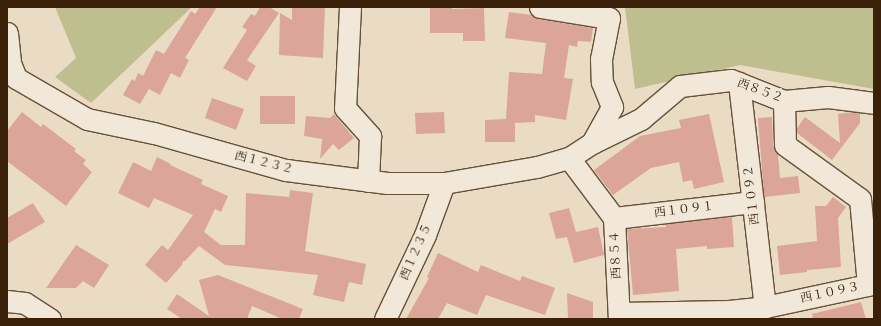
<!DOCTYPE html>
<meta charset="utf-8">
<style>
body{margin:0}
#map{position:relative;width:881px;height:326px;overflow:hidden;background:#eadcc4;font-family:"IM FELL DW Pica","Noto Serif JP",serif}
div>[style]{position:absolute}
.green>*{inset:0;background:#bfbe8f}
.building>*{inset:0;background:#dba599}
.roads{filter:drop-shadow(1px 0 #675038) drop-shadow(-1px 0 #675038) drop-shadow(0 1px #675038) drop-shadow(0 -1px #675038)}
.street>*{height:21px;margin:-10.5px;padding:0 10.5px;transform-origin:10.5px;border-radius:10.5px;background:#f1e8d9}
span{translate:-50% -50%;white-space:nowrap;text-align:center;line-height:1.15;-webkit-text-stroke:4px #f1e8d9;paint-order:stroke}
.street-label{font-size:12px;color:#3b210a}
.frame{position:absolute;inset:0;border:8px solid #3b210a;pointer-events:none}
</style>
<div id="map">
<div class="green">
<div style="clip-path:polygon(55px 7px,192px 7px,91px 103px,55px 77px,76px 58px)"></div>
<div style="clip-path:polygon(625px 7px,874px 7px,874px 89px,740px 65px,635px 89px)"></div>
</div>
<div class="building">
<div style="clip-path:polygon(200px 7px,217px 7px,185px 58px,189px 60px,180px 78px,171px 73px,160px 95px,149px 89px,140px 104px,123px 95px,132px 79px,135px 81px,138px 73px,143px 76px,156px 50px,164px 54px,191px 11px,195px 14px)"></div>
<div style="clip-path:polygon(260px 7px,269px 7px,279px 13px,247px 60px,256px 66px,247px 81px,223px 68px,247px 30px,242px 27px,251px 14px,255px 16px)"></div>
<div style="clip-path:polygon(292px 7px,325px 7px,323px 58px,279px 55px,280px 13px,292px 20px)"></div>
<div style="clip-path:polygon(430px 7px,452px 7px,452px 9px,484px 8px,485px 41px,463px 41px,463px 33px,430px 33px)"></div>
<div style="clip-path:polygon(509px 12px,531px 15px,538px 19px,593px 28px,591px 42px,578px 41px,577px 47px,569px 45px,564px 78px,573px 79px,566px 120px,535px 115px,535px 122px,515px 123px,515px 142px,485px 142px,485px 120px,506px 119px,509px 72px,542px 74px,546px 43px,505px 38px)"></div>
<div style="clip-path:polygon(260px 96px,295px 96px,295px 124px,260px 124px)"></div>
<div style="clip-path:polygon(212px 98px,244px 109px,236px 130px,205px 118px)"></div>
<div style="clip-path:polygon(22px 112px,41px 127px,43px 124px,76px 149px,74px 151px,86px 160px,83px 164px,92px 172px,66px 206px,7px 161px,7px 131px)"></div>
<div style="clip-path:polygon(444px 112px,445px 133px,416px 134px,415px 113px)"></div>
<div style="clip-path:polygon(853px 112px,860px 113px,860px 123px,832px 160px,797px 133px,797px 128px,805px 117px,840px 143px,838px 114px)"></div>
<div style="clip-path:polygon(334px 114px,354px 138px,339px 150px,333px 144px,320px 159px,322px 139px,304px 136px,306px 116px,330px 118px)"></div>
<div style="clip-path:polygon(709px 114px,724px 182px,694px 189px,692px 180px,683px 182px,679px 162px,651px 168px,613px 195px,594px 170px,640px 136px,681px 128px,679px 120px)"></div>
<div style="clip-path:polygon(772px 117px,773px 145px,778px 155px,780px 178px,798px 176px,800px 193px,764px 197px,758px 118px)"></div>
<div style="clip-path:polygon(157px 157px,171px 164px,170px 165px,203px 180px,201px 184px,228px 196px,221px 212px,215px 209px,204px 232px,221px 245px,245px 245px,246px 193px,289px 197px,290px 190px,313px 193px,305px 251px,366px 264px,362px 285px,349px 282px,344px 302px,313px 295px,318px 275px,225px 265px,199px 246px,185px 261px,183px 261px,182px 265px,166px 283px,145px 265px,162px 245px,168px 250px,193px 215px,154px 198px,149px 208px,118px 193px,133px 162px,151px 171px)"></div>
<div style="clip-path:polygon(833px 197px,846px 207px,838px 218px,841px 267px,807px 270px,807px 272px,780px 275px,777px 246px,817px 241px,815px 206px,826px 206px)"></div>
<div style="clip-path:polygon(33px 203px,45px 222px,7px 244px,7px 218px)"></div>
<div style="clip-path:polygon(569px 208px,576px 232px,598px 227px,604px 255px,574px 263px,567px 237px,556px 239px,549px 213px)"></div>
<div style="clip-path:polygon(732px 217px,734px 247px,707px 249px,707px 246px,676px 249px,679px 291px,633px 295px,627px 229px,666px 227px,666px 224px)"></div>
<div style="clip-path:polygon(76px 245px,109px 265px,94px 288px,83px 281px,76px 288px,46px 288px)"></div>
<div style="clip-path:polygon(438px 253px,478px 272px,481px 265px,520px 281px,522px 276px,555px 288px,545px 315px,486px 295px,477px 315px,447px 303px,438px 319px,406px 319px,429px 278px,427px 277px)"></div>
<div style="clip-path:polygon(218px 275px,303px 309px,299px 319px,282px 319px,252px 306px,247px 319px,182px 319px,167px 309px,177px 294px,209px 316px,199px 280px)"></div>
<div style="clip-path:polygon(567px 293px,593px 302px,593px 319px,568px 319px)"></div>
<div style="clip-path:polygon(861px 302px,866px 319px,813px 319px,812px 314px)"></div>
</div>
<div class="roads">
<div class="street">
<div style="left:350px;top:7px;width:101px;rotate:92.8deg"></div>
<div style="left:345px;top:108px;width:38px;rotate:48deg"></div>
<div style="left:370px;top:136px;width:45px;rotate:92.5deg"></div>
<div style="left:540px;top:7px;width:70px;rotate:9.1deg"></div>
<div style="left:609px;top:18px;width:42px;rotate:101deg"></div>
<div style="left:601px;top:59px;width:23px;rotate:88deg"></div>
<div style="left:602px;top:82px;width:27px;rotate:68deg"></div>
<div style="left:612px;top:107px;width:41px;rotate:119.1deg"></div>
<div style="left:7px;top:33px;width:30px;rotate:84deg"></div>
<div style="left:10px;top:63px;width:16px;rotate:68deg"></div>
<div style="left:16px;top:78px;width:82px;rotate:30deg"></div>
<div style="left:87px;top:119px;width:68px;rotate:11.8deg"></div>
<div style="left:154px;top:133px;width:137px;rotate:15.7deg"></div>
<div style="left:286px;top:170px;width:102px;rotate:7.3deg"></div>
<div style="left:387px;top:183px;width:57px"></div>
<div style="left:444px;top:183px;width:94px;rotate:-9.8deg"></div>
<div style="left:537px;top:167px;width:33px;rotate:-16deg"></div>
<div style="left:569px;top:158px;width:27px;rotate:-33deg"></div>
<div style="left:592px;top:143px;width:55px;rotate:-26.1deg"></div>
<div style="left:641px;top:119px;width:51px;rotate:-40.2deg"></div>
<div style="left:680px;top:86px;width:51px;rotate:-6.7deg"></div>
<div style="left:731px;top:80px;width:57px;rotate:21.6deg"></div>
<div style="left:784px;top:101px;width:44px;rotate:-5.2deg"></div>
<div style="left:828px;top:97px;width:46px;rotate:7.4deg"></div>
<div style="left:739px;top:83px;width:226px;rotate:83.4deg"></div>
<div style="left:569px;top:158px;width:75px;rotate:53.1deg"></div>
<div style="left:614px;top:218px;width:101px;rotate:87.2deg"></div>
<div style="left:614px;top:218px;width:140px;rotate:-6.6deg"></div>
<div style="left:7px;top:301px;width:18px;rotate:6deg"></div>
<div style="left:25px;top:303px;width:30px;rotate:33deg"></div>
<div style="left:619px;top:313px;width:110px;rotate:-1deg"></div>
<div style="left:729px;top:311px;width:36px;rotate:-6deg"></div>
<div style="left:765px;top:307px;width:105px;rotate:-12.1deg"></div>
<div style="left:868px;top:285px;width:86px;rotate:-95.3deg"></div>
<div style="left:860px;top:199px;width:92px;rotate:-144.2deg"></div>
<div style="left:785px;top:145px;width:44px;rotate:-91.3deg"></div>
<div style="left:385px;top:319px;width:93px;rotate:-64.5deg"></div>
<div style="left:425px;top:235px;width:55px;rotate:-69.9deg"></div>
</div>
</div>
<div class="street-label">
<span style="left:760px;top:91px;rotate:20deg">西８５２</span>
<span style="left:264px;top:163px;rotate:14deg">西１２３２</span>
<span style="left:752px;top:195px;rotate:-97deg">西１０９２</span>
<span style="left:684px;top:210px;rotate:-7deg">西１０９１</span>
<span style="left:416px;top:252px;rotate:-66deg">西１２３５</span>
<span style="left:616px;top:255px;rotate:-93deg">西８５４</span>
<span style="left:830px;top:293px;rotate:-12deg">西１０９３</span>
</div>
<div class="frame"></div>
</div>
